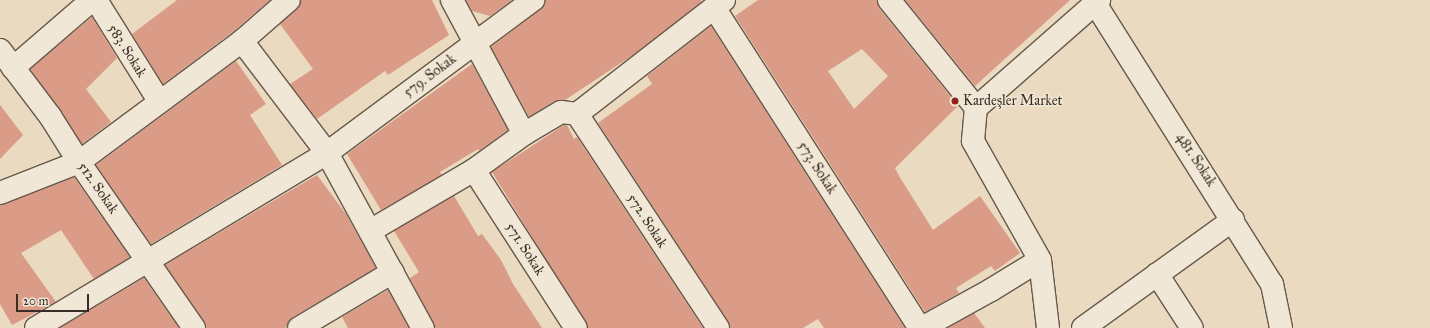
<!DOCTYPE html>
<meta charset="utf-8">
<style>
body{margin:0}
#map{position:relative;width:1430px;height:328px;overflow:hidden;background:#eadac0;font-family:"IM FELL Great Primer",serif}
div>[style]{position:absolute}
.building>*{inset:0;background:#da9b87}
.roads{filter:drop-shadow(1px 0 #67584c) drop-shadow(-1px 0 #67584c) drop-shadow(0 1px #67584c) drop-shadow(0 -1px #67584c)}
.minor>*{height:22px;margin:-11px;padding:0 11px;transform-origin:11px;border-radius:11px;background:#f1e7d6}
.tertiary>*{height:22px;margin:-11px;padding:0 11px;transform-origin:11px;border-radius:11px;background:#f1e7d6}
.dots>*{width:11px;height:11px;translate:-50% -50%;box-sizing:border-box;border:2px solid #f1e7d6;border-radius:50%}
span{translate:-50% -50%;white-space:nowrap;text-align:center;line-height:1.15;-webkit-text-stroke:3px #f1e7d6;paint-order:stroke}
.street-label{font-size:14px;color:#3b2c25}
.poi-label{font-size:14px;color:#3b2c25}
.left{translate:0 -50%;text-align:left}
.scale{position:absolute;left:16px;top:294px;width:73px;height:18px;box-sizing:border-box;border:2px solid #3b2c25;border-top:0;padding-left:5px;font-size:12px;line-height:14px;white-space:nowrap;color:#3b2c25;-webkit-text-stroke:3px #f1e7d6;paint-order:stroke}
</style>
<div id="map">
<div class="building">
<div style="clip-path:polygon(177px 0,270px 0,234px 31px,163px 84px,132px 34px)"></div>
<div style="clip-path:polygon(301px 0,432px 0,449px 35px,388px 75px,385px 71px,317px 119px,290px 84px,313px 69px,280px 24px,297px 9px)"></div>
<div style="clip-path:polygon(466px 0,512px 0,490px 16px,472px 11px)"></div>
<div style="clip-path:polygon(545px 0,701px 0,702px 2px,633px 55px,565px 100px,555px 101px,529px 117px,491px 47px,540px 10px)"></div>
<div style="clip-path:polygon(evenodd,758px 0,877px 0,879px 8px,958px 106px,895px 168px,899px 176px,933px 230px,980px 196px,1020px 253px,995px 271px,991px 266px,956px 288px,959px 293px,925px 312px,735px 16px,758px 0,862px 49px,888px 76px,854px 109px,828px 71px,862px 49px)"></div>
<div style="clip-path:polygon(905px 0,1070px 0,975px 86px)"></div>
<div style="clip-path:polygon(92px 17px,117px 58px,86px 89px,111px 122px,82px 144px,30px 69px)"></div>
<div style="clip-path:polygon(711px 26px,905px 328px,824px 328px,818px 319px,803px 328px,730px 328px,728px 321px,598px 123px,652px 84px,647px 76px)"></div>
<div style="clip-path:polygon(236px 61px,266px 104px,250px 115px,282px 165px,151px 244px,96px 165px)"></div>
<div style="clip-path:polygon(472px 64px,508px 130px,479px 151px,478px 149px,440px 172px,442px 175px,381px 210px,347px 154px)"></div>
<div style="clip-path:polygon(0 105px,23px 135px,0 159px)"></div>
<div style="clip-path:polygon(564px 125px,567px 125px,574px 139px,577px 137px,703px 328px,588px 328px,492px 172px)"></div>
<div style="clip-path:polygon(317px 175px,346px 214px,376px 268px,293px 317px,285px 328px,206px 328px,204px 321px,165px 265px)"></div>
<div style="clip-path:polygon(74px 177px,130px 257px,94px 279px,61px 230px,21px 253px,56px 302px,12px 325px,0 304px,0 205px)"></div>
<div style="clip-path:polygon(454px 196px,478px 236px,482px 234px,501px 260px,513px 284px,542px 328px,435px 328px,410px 278px,419px 272px,394px 231px)"></div>
<div style="clip-path:polygon(144px 278px,179px 328px,60px 328px)"></div>
<div style="clip-path:polygon(388px 290px,409px 328px,348px 328px,342px 317px)"></div>
<div style="clip-path:polygon(974px 313px,985px 328px,948px 328px)"></div>
</div>
<div class="roads">
<div class="minor">
<div style="left:96px;top:0;width:119px;rotate:58deg"></div>
<div style="left:452px;top:0;width:152px;rotate:61.8deg"></div>
<div style="left:889px;top:0;width:139px;rotate:51.1deg"></div>
<div style="left:1093px;top:0;width:336px;rotate:57.8deg"></div>
<div style="left:1272px;top:284px;width:45px;rotate:78.4deg"></div>
<div style="left:715px;top:9px;width:379px;rotate:57.3deg"></div>
<div style="left:242px;top:41px;width:141px;rotate:52.8deg"></div>
<div style="left:327px;top:153px;width:200px;rotate:61.3deg"></div>
<div style="left:0;top:50px;width:83px;rotate:52.9deg"></div>
<div style="left:50px;top:116px;width:54px;rotate:57.8deg"></div>
<div style="left:79px;top:162px;width:202px;rotate:55.3deg"></div>
<div style="left:13px;top:68px;width:104px;rotate:-40.7deg"></div>
<div style="left:577px;top:114px;width:256px;rotate:56.6deg"></div>
<div style="left:474px;top:170px;width:188px;rotate:57.2deg"></div>
<div style="left:0;top:193px;width:85px;rotate:-21.4deg"></div>
<div style="left:79px;top:162px;width:203px;rotate:-36.6deg"></div>
<div style="left:242px;top:41px;width:62px;rotate:-41.1deg"></div>
<div style="left:370px;top:231px;width:121px;rotate:-30.4deg"></div>
<div style="left:474px;top:170px;width:62px;rotate:-35.8deg"></div>
<div style="left:524px;top:134px;width:43px;rotate:-30.7deg"></div>
<div style="left:561px;top:112px;width:16px;rotate:7deg"></div>
<div style="left:577px;top:114px;width:186px;rotate:-37.8deg"></div>
<div style="left:1157px;top:274px;width:64px;rotate:57.1deg"></div>
<div style="left:36px;top:328px;width:340px;rotate:-31deg"></div>
<div style="left:327px;top:153px;width:257px;rotate:-36.6deg"></div>
<div style="left:299px;top:328px;width:109px;rotate:-30.8deg"></div>
<div style="left:922px;top:328px;width:79px;rotate:-28.8deg"></div>
<div style="left:991px;top:290px;width:57px;rotate:-31.5deg"></div>
<div style="left:1083px;top:328px;width:185px;rotate:-35.8deg"></div>
</div>
<div class="tertiary">
<div style="left:1048px;top:328px;width:68px;rotate:-96.7deg"></div>
<div style="left:1040px;top:260px;width:137px;rotate:-119.4deg"></div>
<div style="left:973px;top:141px;width:33px;rotate:-85deg"></div>
<div style="left:976px;top:108px;width:164px;rotate:-41.3deg"></div>
</div>
</div>
<div class="dots">
<div style="left:955px;top:101px;background:#8f2418"></div>
</div>
<div class="street-label">
<span style="left:127px;top:51px;rotate:58deg">583. Sokak</span>
<span style="left:430px;top:76px;rotate:-37deg">579. Sokak</span>
<span style="left:1196px;top:160px;rotate:57deg">481. Sokak</span>
<span style="left:817px;top:168px;rotate:57deg">573. Sokak</span>
<span style="left:98px;top:188px;rotate:55deg">512. Sokak</span>
<span style="left:647px;top:221px;rotate:57deg">572. Sokak</span>
<span style="left:525px;top:249px;rotate:57deg">571. Sokak</span>
</div>
<div class="poi-label">
<span class="left" style="left:963px;top:101px">Kardeşler Market</span>
</div>
<div class="scale">20 m</div>
</div>
